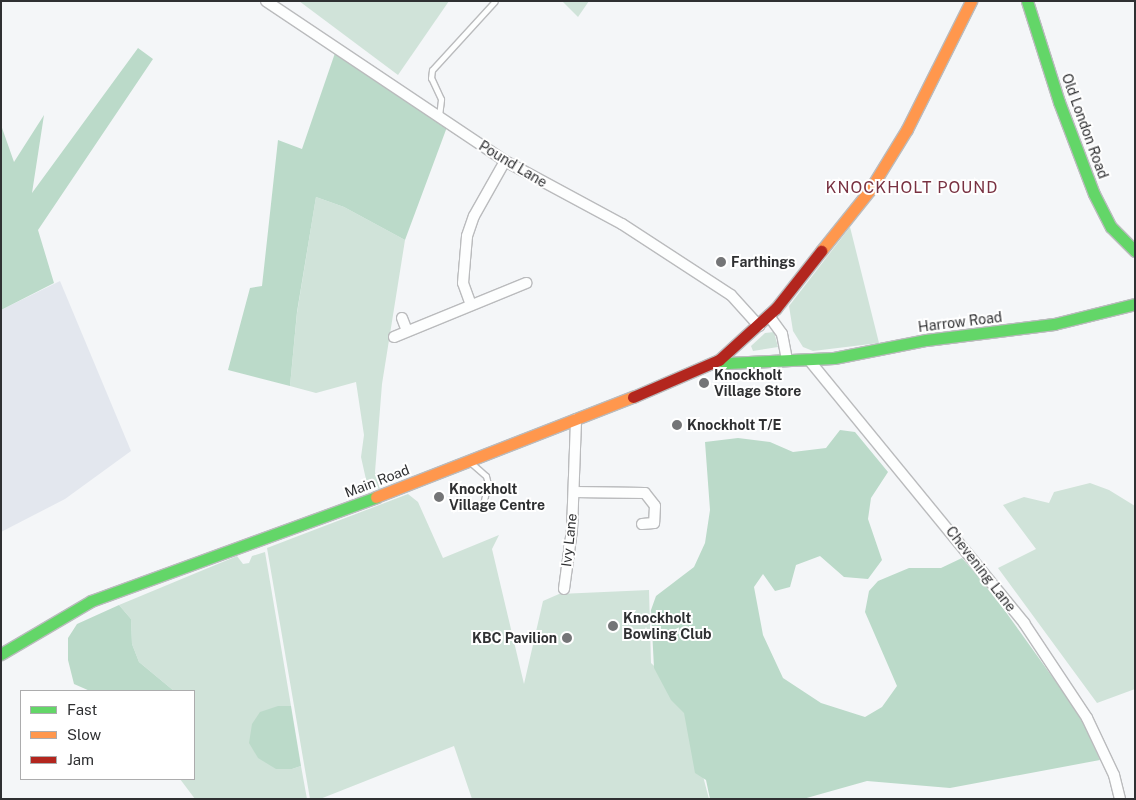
<!DOCTYPE html>
<style>
body{margin:0}
#map{position:relative;width:1136px;height:800px;overflow:hidden;background:#f4f6f8;font-family:"Public Sans",sans-serif}
div>[style]{position:absolute}
.built>*{inset:0;background:#e3e7ee}
.green>*{inset:0;background:#d0e3d9}
.forest>*{inset:0;background:#bbdac9}
.roads{filter:drop-shadow(1px 0 #babbbd) drop-shadow(-1px 0 #babbbd) drop-shadow(0 1px #babbbd) drop-shadow(0 -1px #babbbd)}
.lane>*{height:5px;margin:-2.5px;padding:0 2.5px;transform-origin:2.5px;border-radius:2.5px;background:#fdfefe}
.street>*{height:10px;margin:-5px;padding:0 5px;transform-origin:5px;border-radius:5px;background:#fdfefe}
.fast>*{height:11px;margin:-5.5px;padding:0 5.5px;transform-origin:5.5px;border-radius:5.5px;background:#63d668}
.slow>*{height:11px;margin:-5.5px;padding:0 5.5px;transform-origin:5.5px;border-radius:5.5px;background:#ff974d}
.jam>*{height:11px;margin:-5.5px;padding:0 5.5px;transform-origin:5.5px;border-radius:5.5px;background:#b3261e}
.dots>*{width:14px;height:14px;translate:-50% -50%;box-sizing:border-box;border:2px solid #fff;border-radius:50%}
span{translate:-50% -50%;white-space:nowrap;text-align:center;line-height:1.15;-webkit-text-stroke:4px #fff;paint-order:stroke}
.street-label{font-size:14px;color:#2f3032}
.poi-label{font-size:14px;color:#2f3032;font-weight:700}
.left{translate:0 -50%;text-align:left}
.right{translate:-100% -50%;text-align:right}
.quarter-label{font-size:16px;color:#793242;letter-spacing:1px}
.frame{position:absolute;inset:0;border:2px solid #2f3032;pointer-events:none}
.legend{position:absolute;left:20px;top:690px;width:175px;height:90px;box-sizing:border-box;background:#fff;border:1px solid #acacad;margin:0;padding:6px 9px;list-style:none;font-size:15px;color:#2f3032}
.legend li{display:flex;align-items:center;gap:10px;height:25px}
.legend b{width:25px;border:1px solid #acacad}
</style>
<div id="map">
<div class="built">
<div style="clip-path:polygon(60px 281px,131px 451px,65px 499px,1px 532px,1px 310px)"></div>
</div>
<div class="green">
<div style="clip-path:polygon(299px 1px,449px 1px,398px 75px)"></div>
<div style="clip-path:polygon(562px 1px,589px 1px,578px 17px)"></div>
<div style="clip-path:polygon(316px 197px,344px 207px,405px 240px,382px 384px,375px 472px,380px 489px,372px 487px,369px 493px,361px 457px,364px 435px,356px 382px,316px 393px,290px 386px,297px 313px)"></div>
<div style="clip-path:polygon(850px 227px,879px 343px,813px 351px,803px 347px,793px 331px,789px 306px)"></div>
<div style="clip-path:polygon(774px 332px,778px 347px,753px 351px,751px 346px,765px 333px)"></div>
<div style="clip-path:polygon(1090px 483px,1109px 490px,1135px 506px,1135px 689px,1097px 703px,998px 568px,1036px 549px,1003px 505px,1024px 497px,1049px 503px,1054px 492px)"></div>
<div style="clip-path:polygon(408px 494px,418px 502px,443px 558px,499px 535px,492px 549px,524px 684px,543px 601px,559px 594px,649px 590px,651px 663px,681px 692px,709px 799px,472px 799px,454px 746px,320px 799px,310px 799px,267px 548px)"></div>
<div style="clip-path:polygon(265px 552px,291px 706px,278px 706px,292px 769px,301px 766px,307px 799px,195px 799px,180px 779px,194px 779px,194px 691px,174px 691px,139px 662px,132px 644px,131px 619px,119px 605px,237px 556px,243px 564px,249px 563px,252px 556px)"></div>
</div>
<div class="forest">
<div style="clip-path:polygon(138px 48px,153px 59px,38px 230px,54px 283px,1px 310px,1px 125px,14px 162px,44px 115px,32px 193px)"></div>
<div style="clip-path:polygon(335px 53px,447px 127px,405px 240px,344px 207px,316px 197px,297px 312px,290px 386px,228px 370px,250px 288px,262px 286px,278px 140px,302px 149px)"></div>
<div style="clip-path:polygon(840px 430px,855px 432px,888px 472px,871px 498px,868px 519px,882px 560px,868px 579px,844px 577px,820px 556px,796px 565px,790px 587px,775px 591px,763px 574px,754px 587px,763px 635px,783px 678px,821px 703px,865px 717px,882px 707px,897px 686px,865px 612px,869px 591px,878px 581px,909px 568px,941px 568px,962px 558px,990px 590px,1079px 714px,1100px 760px,950px 788px,867px 781px,803px 799px,710px 799px,706px 780px,695px 773px,684px 713px,671px 700px,654px 668px,651px 610px,656px 596px,694px 567px,705px 543px,710px 510px,705px 442px,738px 438px,770px 442px,793px 452px,826px 448px)"></div>
<div style="clip-path:polygon(119px 605px,131px 619px,132px 644px,139px 662px,174px 691px,90px 691px,74px 684px,68px 660px,68px 638px,77px 624px)"></div>
<div style="clip-path:polygon(278px 706px,291px 706px,301px 766px,292px 769px,276px 769px,258px 758px,249px 743px,252px 724px,260px 712px)"></div>
</div>
<div class="roads">
<div class="lane">
<div style="left:439px;top:116px;width:17px;rotate:-83deg"></div>
<div style="left:441px;top:99px;width:23px;rotate:-115deg"></div>
<div style="left:431px;top:78px;width:8px;rotate:-83deg"></div>
<div style="left:432px;top:70px;width:93px;rotate:-47.6deg"></div>
<div style="left:470px;top:462px;width:21px;rotate:41deg"></div>
<div style="left:486px;top:476px;width:8px;rotate:76deg"></div>
<div style="left:488px;top:484px;width:21px;rotate:104deg"></div>
</div>
<div class="street">
<div style="left:266px;top:1px;width:288px;rotate:33.8deg"></div>
<div style="left:505px;top:161px;width:133px;rotate:28.3deg"></div>
<div style="left:622px;top:224px;width:130px;rotate:33.1deg"></div>
<div style="left:731px;top:295px;width:42px;rotate:47.9deg"></div>
<div style="left:471px;top:305px;width:23px;rotate:-110deg"></div>
<div style="left:463px;top:283px;width:47px;rotate:-85.1deg"></div>
<div style="left:467px;top:236px;width:21px;rotate:-71deg"></div>
<div style="left:474px;top:216px;width:63px;rotate:-60.6deg"></div>
<div style="left:769px;top:316px;width:22px;rotate:54deg"></div>
<div style="left:782px;top:334px;width:26px;rotate:79deg"></div>
<div style="left:402px;top:318px;width:14px;rotate:69deg"></div>
<div style="left:394px;top:337px;width:143px;rotate:-22.2deg"></div>
<div style="left:809px;top:360px;width:340px;rotate:50.7deg"></div>
<div style="left:1024px;top:623px;width:114px;rotate:56.4deg"></div>
<div style="left:1087px;top:718px;width:63px;rotate:64.7deg"></div>
<div style="left:1114px;top:775px;width:25px;rotate:76deg"></div>
<div style="left:574px;top:492px;width:71px;rotate:0.8deg"></div>
<div style="left:645px;top:493px;width:16px;rotate:52deg"></div>
<div style="left:655px;top:506px;width:17px;rotate:93deg"></div>
<div style="left:654px;top:523px;width:12px;rotate:175deg"></div>
<div style="left:564px;top:589px;width:60px;rotate:-82.3deg"></div>
<div style="left:572px;top:530px;width:111px;rotate:-87.9deg"></div>
</div>
<div class="fast">
<div style="left:1027px;top:1px;width:106px;rotate:72.4deg"></div>
<div style="left:1059px;top:102px;width:98px;rotate:69.2deg"></div>
<div style="left:1094px;top:194px;width:37px;rotate:63deg"></div>
<div style="left:1111px;top:227px;width:34px;rotate:45deg"></div>
<div style="left:719px;top:360px;width:9px;rotate:21deg"></div>
<div style="left:727px;top:363px;width:107px;rotate:-2.7deg"></div>
<div style="left:834px;top:358px;width:94px;rotate:-11.1deg"></div>
<div style="left:926px;top:340px;width:129px;rotate:-7.1deg"></div>
<div style="left:1054px;top:324px;width:83px;rotate:-13.9deg"></div>
<div style="left:1px;top:654px;width:104px;rotate:-30.5deg"></div>
<div style="left:91px;top:601px;width:303px;rotate:-20deg"></div>
</div>
<div class="slow">
<div style="left:821px;top:251px;width:77px;rotate:-51.3deg"></div>
<div style="left:869px;top:191px;width:73px;rotate:-58.5deg"></div>
<div style="left:907px;top:129px;width:143px;rotate:-63.4deg"></div>
<div style="left:376px;top:497px;width:276px;rotate:-21.3deg"></div>
</div>
<div class="jam">
<div style="left:633px;top:397px;width:94px;rotate:-23.3deg"></div>
<div style="left:719px;top:360px;width:77px;rotate:-42.4deg"></div>
<div style="left:776px;top:308px;width:73px;rotate:-51.7deg"></div>
</div>
</div>
<div class="dots">
<div style="left:721px;top:262px;background:#747577"></div>
<div style="left:704px;top:383px;background:#747577"></div>
<div style="left:677px;top:425px;background:#747577"></div>
<div style="left:439px;top:497px;background:#747577"></div>
<div style="left:613px;top:626px;background:#747577"></div>
<div style="left:567px;top:638px;background:#747577"></div>
</div>
<div class="street-label">
<span style="left:1085px;top:126px;rotate:70deg">Old London Road</span>
<span style="left:513px;top:164px;rotate:31deg">Pound Lane</span>
<span style="left:960px;top:322px;rotate:-7deg">Harrow Road</span>
<span style="left:377px;top:481px;rotate:-21deg">Main Road</span>
<span style="left:569px;top:540px;rotate:-84deg">Ivy Lane</span>
<span style="left:981px;top:569px;rotate:52deg">Chevening Lane</span>
</div>
<div class="poi-label">
<span class="left" style="left:731px;top:262px">Farthings</span>
<span class="left" style="left:714px;top:383px">Knockholt<br>Village Store</span>
<span class="left" style="left:687px;top:425px">Knockholt T/E</span>
<span class="left" style="left:449px;top:497px">Knockholt<br>Village Centre</span>
<span class="left" style="left:623px;top:626px">Knockholt<br>Bowling Club</span>
<span class="right" style="left:557px;top:638px">KBC Pavilion</span>
</div>
<div class="quarter-label">
<span style="left:912px;top:188px">KNOCKHOLT POUND</span>
</div>
<div class="frame"></div>
<ul class="legend">
<li><b style="height:6px;background:#63d668"></b>Fast</li>
<li><b style="height:6px;background:#ff974d"></b>Slow</li>
<li><b style="height:6px;background:#b3261e"></b>Jam</li>
</ul>
</div>
